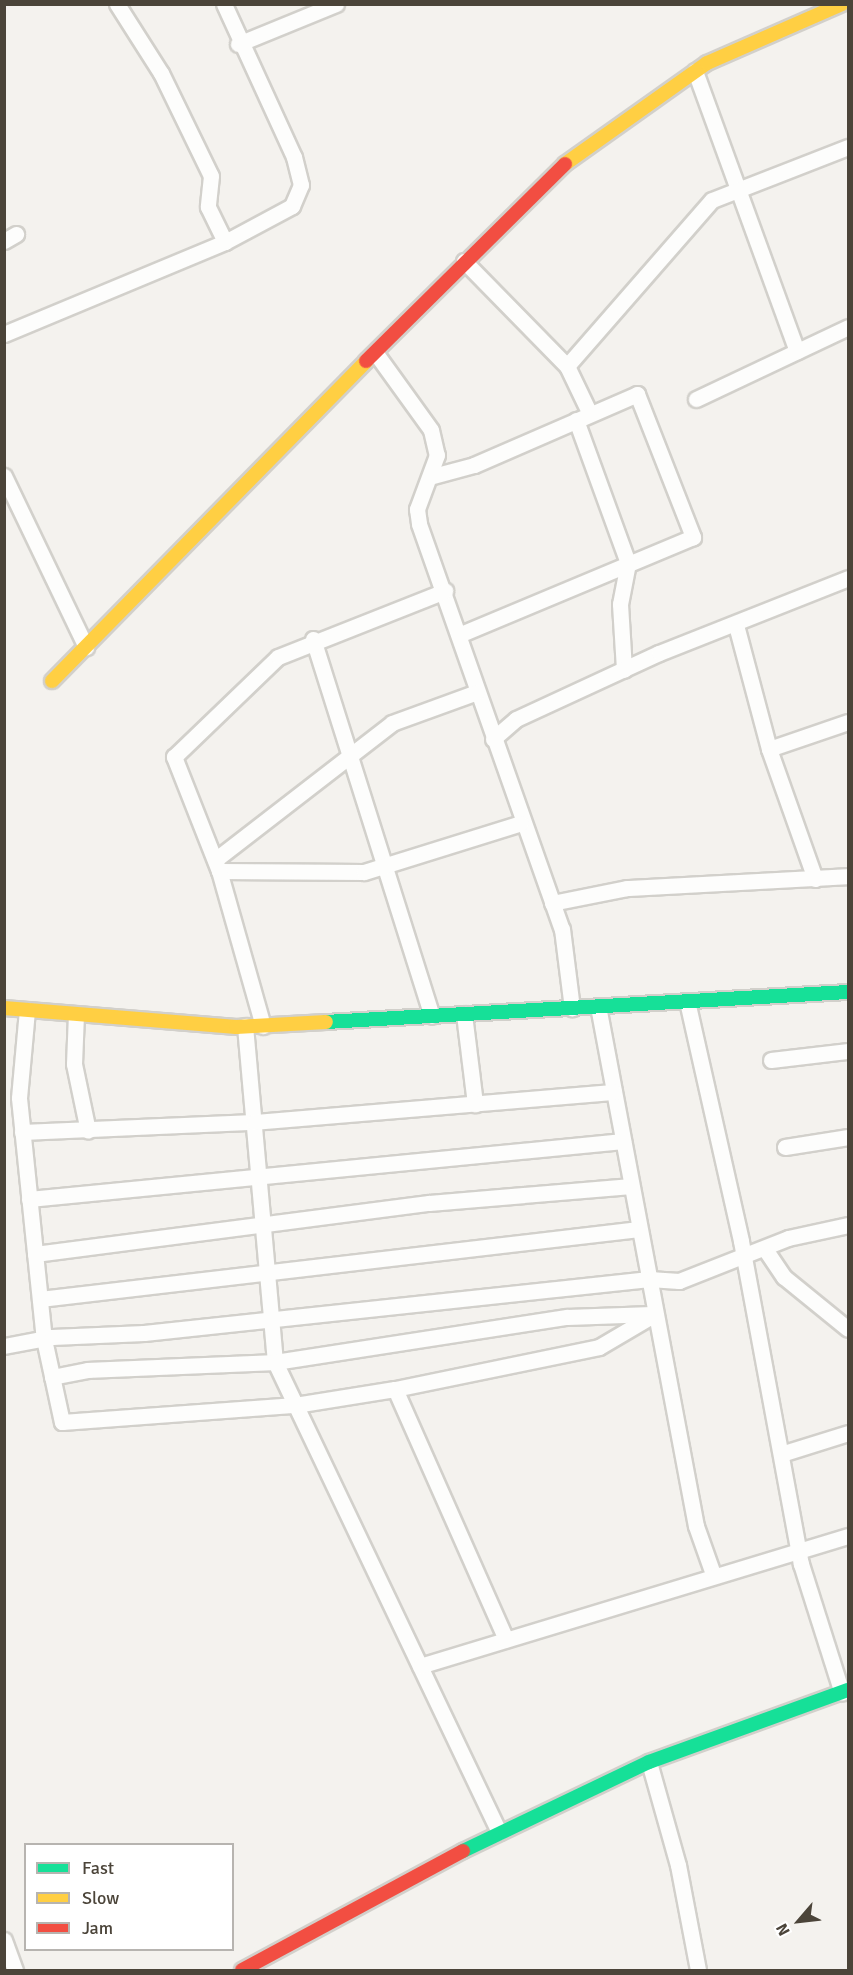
<!DOCTYPE html>
<style>
body{margin:0}
#map{position:relative;width:853px;height:1975px;overflow:hidden;background:#f4f2ee;font-family:Signika,sans-serif}
div>[style]{position:absolute}
.roads{filter:drop-shadow(2px 0 #d2d0cb) drop-shadow(-2px 0 #d2d0cb) drop-shadow(0 2px #d2d0cb) drop-shadow(0 -2px #d2d0cb)}
.street>*{height:15px;margin:-7.5px;padding:0 7.5px;transform-origin:7.5px;border-radius:7.5px;background:#fdfdfc}
.fast>*{height:14px;margin:-7px;padding:0 7px;transform-origin:7px;border-radius:7px;background:#16e098}
.slow>*{height:14px;margin:-7px;padding:0 7px;transform-origin:7px;border-radius:7px;background:#ffcf43}
.jam>*{height:14px;margin:-7px;padding:0 7px;transform-origin:7px;border-radius:7px;background:#f24e42}
span{translate:-50% -50%;white-space:nowrap;text-align:center;line-height:1.15;-webkit-text-stroke:6px #fff;paint-order:stroke}
.frame{position:absolute;inset:0;border:6px solid #4b4439;pointer-events:none}
.legend{position:absolute;left:24px;top:1843px;width:210px;height:108px;box-sizing:border-box;background:#fff;border:2px solid #b7b4b0;margin:0;padding:8px 10px;list-style:none;font-size:18px;color:#4b4439}
.legend li{display:flex;align-items:center;gap:12px;height:30px}
.legend b{width:30px;border:2px solid #b7b4b0}
.north{position:absolute;left:769px;top:1891px;width:60px;height:60px;-webkit-text-stroke:4px #fff;paint-order:stroke;rotate:242deg;font-size:16px;font-weight:700;line-height:24px;text-align:center;color:#4b4439}
.north::after{content:'';display:block;margin:auto;width:21px;height:27px;background:#4b4439;clip-path:polygon(50% 0,100% 100%,50% 72%,0 100%)}
</style>
<div id="map">
<div class="roads">
<div class="street">
<div style="left:117px;top:4px;width:82px;rotate:57.5deg"></div>
<div style="left:161px;top:73px;width:114px;rotate:64.1deg"></div>
<div style="left:211px;top:176px;width:31px;rotate:96deg"></div>
<div style="left:208px;top:207px;width:39px;rotate:64deg"></div>
<div style="left:238px;top:44px;width:106px;rotate:-22.2deg"></div>
<div style="left:695px;top:71px;width:298px;rotate:70deg"></div>
<div style="left:4px;top:241px;width:14px;rotate:-30deg"></div>
<div style="left:464px;top:261px;width:147px;rotate:45.6deg"></div>
<div style="left:567px;top:366px;width:53px;rotate:64.4deg"></div>
<div style="left:4px;top:334px;width:239px;rotate:-22.6deg"></div>
<div style="left:225px;top:242px;width:76px;rotate:-28.2deg"></div>
<div style="left:292px;top:206px;width:23px;rotate:-67deg"></div>
<div style="left:301px;top:185px;width:29px;rotate:-104deg"></div>
<div style="left:294px;top:157px;width:168px;rotate:-114.6deg"></div>
<div style="left:377px;top:355px;width:92px;rotate:54.2deg"></div>
<div style="left:431px;top:430px;width:26px;rotate:77deg"></div>
<div style="left:437px;top:455px;width:58px;rotate:110.3deg"></div>
<div style="left:417px;top:509px;width:15px;rotate:82deg"></div>
<div style="left:419px;top:524px;width:430px;rotate:70.6deg"></div>
<div style="left:562px;top:929px;width:80px;rotate:82.8deg"></div>
<div style="left:567px;top:366px;width:220px;rotate:-48.9deg"></div>
<div style="left:712px;top:200px;width:146px;rotate:-21.3deg"></div>
<div style="left:696px;top:399px;width:168px;rotate:-25.3deg"></div>
<div style="left:576px;top:420px;width:152px;rotate:70deg"></div>
<div style="left:628px;top:563px;width:42px;rotate:101deg"></div>
<div style="left:620px;top:604px;width:66px;rotate:86.5deg"></div>
<div style="left:4px;top:476px;width:190px;rotate:64.4deg"></div>
<div style="left:433px;top:476px;width:42px;rotate:-15deg"></div>
<div style="left:474px;top:465px;width:178px;rotate:-23.5deg"></div>
<div style="left:637px;top:394px;width:154px;rotate:68.6deg"></div>
<div style="left:693px;top:537px;width:254px;rotate:157.3deg"></div>
<div style="left:736px;top:625px;width:128px;rotate:75.1deg"></div>
<div style="left:769px;top:749px;width:138px;rotate:70.5deg"></div>
<div style="left:313px;top:639px;width:395px;rotate:72.5deg"></div>
<div style="left:493px;top:739px;width:30px;rotate:-41deg"></div>
<div style="left:516px;top:719px;width:157px;rotate:-24.8deg"></div>
<div style="left:659px;top:653px;width:203px;rotate:-21.6deg"></div>
<div style="left:769px;top:749px;width:83px;rotate:-18.9deg"></div>
<div style="left:215px;top:860px;width:224px;rotate:-37.7deg"></div>
<div style="left:392px;top:723px;width:90px;rotate:-20deg"></div>
<div style="left:219px;top:871px;width:145px;rotate:0.4deg"></div>
<div style="left:364px;top:872px;width:164px;rotate:-17.3deg"></div>
<div style="left:552px;top:903px;width:76px;rotate:-11.3deg"></div>
<div style="left:627px;top:888px;width:221px;rotate:-3.1deg"></div>
<div style="left:687px;top:1001px;width:246px;rotate:77.3deg"></div>
<div style="left:741px;top:1241px;width:329px;rotate:79.5deg"></div>
<div style="left:801px;top:1564px;width:135px;rotate:72.4deg"></div>
<div style="left:598px;top:1006px;width:529px;rotate:79.33deg"></div>
<div style="left:696px;top:1526px;width:51px;rotate:70.5deg"></div>
<div style="left:27px;top:1010px;width:88px;rotate:95.2deg"></div>
<div style="left:19px;top:1098px;width:242px;rotate:84.1deg"></div>
<div style="left:44px;top:1339px;width:85px;rotate:77.8deg"></div>
<div style="left:62px;top:1422px;width:234px;rotate:-4.2deg"></div>
<div style="left:295px;top:1405px;width:101px;rotate:-9.1deg"></div>
<div style="left:395px;top:1389px;width:208px;rotate:-11.6deg"></div>
<div style="left:599px;top:1347px;width:65px;rotate:-30.5deg"></div>
<div style="left:76px;top:1014px;width:50px;rotate:92.3deg"></div>
<div style="left:74px;top:1064px;width:68px;rotate:78.2deg"></div>
<div style="left:464px;top:1014px;width:91px;rotate:83deg"></div>
<div style="left:245px;top:1026px;width:337px;rotate:84.9deg"></div>
<div style="left:275px;top:1362px;width:521px;rotate:64.52deg"></div>
<div style="left:263px;top:1026px;width:161px;rotate:-105.8deg"></div>
<div style="left:219px;top:871px;width:123px;rotate:-111.5deg"></div>
<div style="left:174px;top:757px;width:144px;rotate:-43.9deg"></div>
<div style="left:278px;top:657px;width:180px;rotate:-21.6deg"></div>
<div style="left:771px;top:1060px;width:78px;rotate:-6.7deg"></div>
<div style="left:22px;top:1132px;width:232px;rotate:-2.5deg"></div>
<div style="left:254px;top:1122px;width:361px;rotate:-4.8deg"></div>
<div style="left:785px;top:1147px;width:64px;rotate:-9deg"></div>
<div style="left:29px;top:1199px;width:597px;rotate:-5.58deg"></div>
<div style="left:765px;top:1249px;width:34px;rotate:56deg"></div>
<div style="left:784px;top:1277px;width:82px;rotate:39.1deg"></div>
<div style="left:35px;top:1254px;width:397px;rotate:-7.4deg"></div>
<div style="left:429px;top:1203px;width:203px;rotate:-4.8deg"></div>
<div style="left:40px;top:1299px;width:603px;rotate:-6.67deg"></div>
<div style="left:4px;top:1346px;width:49px;rotate:-10.6deg"></div>
<div style="left:52px;top:1337px;width:92px;rotate:-2.5deg"></div>
<div style="left:144px;top:1333px;width:508px;rotate:-6.1deg"></div>
<div style="left:649px;top:1279px;width:30px;rotate:4deg"></div>
<div style="left:679px;top:1281px;width:117px;rotate:-21.5deg"></div>
<div style="left:788px;top:1238px;width:61px;rotate:-12.2deg"></div>
<div style="left:52px;top:1377px;width:37px;rotate:-11deg"></div>
<div style="left:88px;top:1370px;width:187px;rotate:-2.4deg"></div>
<div style="left:275px;top:1362px;width:295px;rotate:-8.8deg"></div>
<div style="left:567px;top:1317px;width:85px;rotate:-2deg"></div>
<div style="left:395px;top:1389px;width:274px;rotate:66.1deg"></div>
<div style="left:781px;top:1454px;width:70px;rotate:-17.4deg"></div>
<div style="left:420px;top:1666px;width:447px;rotate:-16.9deg"></div>
<div style="left:649px;top:1762px;width:107px;rotate:74.3deg"></div>
<div style="left:678px;top:1865px;width:107px;rotate:79.2deg"></div>
<div style="left:4px;top:1940px;width:32px;rotate:70deg"></div>
</div>
<div class="fast">
<div style="left:326px;top:1022px;width:523px;rotate:-3.29deg"></div>
<div style="left:463px;top:1851px;width:206px;rotate:-25.6deg"></div>
<div style="left:649px;top:1762px;width:212px;rotate:-19.9deg"></div>
</div>
<div class="slow">
<div style="left:565px;top:164px;width:174px;rotate:-35.4deg"></div>
<div style="left:707px;top:63px;width:147px;rotate:-23.6deg"></div>
<div style="left:52px;top:681px;width:448px;rotate:-45.5deg"></div>
<div style="left:4px;top:1008px;width:233px;rotate:4.7deg"></div>
<div style="left:236px;top:1027px;width:90px;rotate:-3.2deg"></div>
</div>
<div class="jam">
<div style="left:366px;top:361px;width:280px;rotate:-44.7deg"></div>
<div style="left:242px;top:1970px;width:251px;rotate:-28.3deg"></div>
</div>
</div>
<div class="frame"></div>
<ul class="legend">
<li><b style="height:8px;background:#16e098"></b>Fast</li>
<li><b style="height:8px;background:#ffcf43"></b>Slow</li>
<li><b style="height:8px;background:#f24e42"></b>Jam</li>
</ul>
<div class="north">N</div>
</div>
